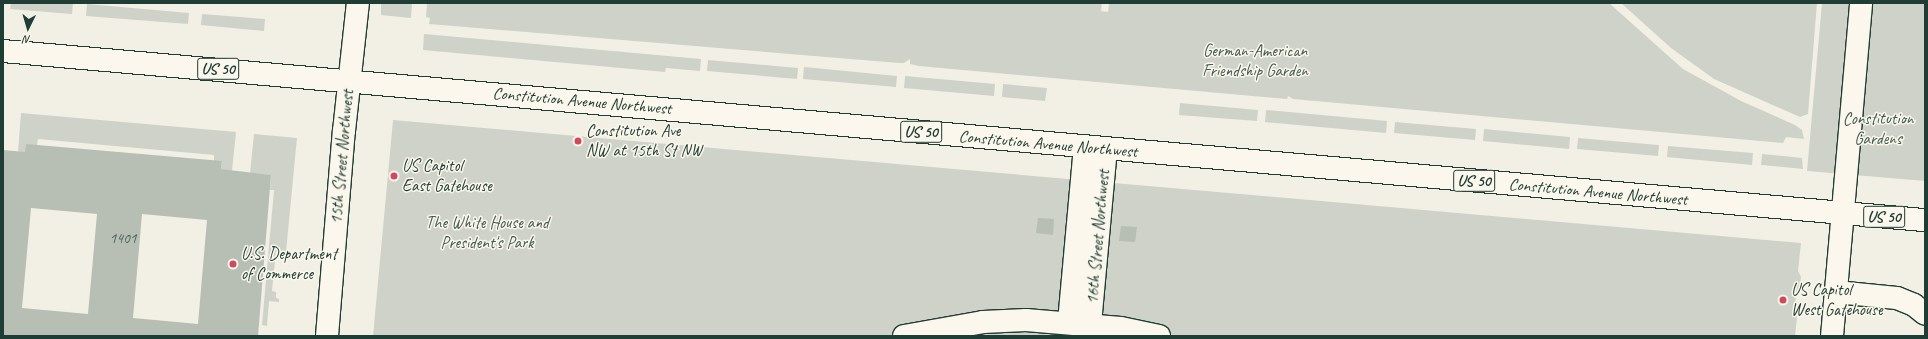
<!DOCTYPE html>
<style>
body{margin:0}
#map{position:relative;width:1928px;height:339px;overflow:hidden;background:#f2f0e5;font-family:Caveat,sans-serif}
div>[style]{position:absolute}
.green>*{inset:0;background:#cfd2c8}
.building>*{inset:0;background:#b7beb3}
.roads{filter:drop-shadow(1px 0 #1f3d34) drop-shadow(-1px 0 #1f3d34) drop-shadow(0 1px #1f3d34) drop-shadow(0 -1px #1f3d34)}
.minor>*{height:22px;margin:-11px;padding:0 11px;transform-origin:11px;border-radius:11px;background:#fbf7ec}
.major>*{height:22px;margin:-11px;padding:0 11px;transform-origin:11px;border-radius:11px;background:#fbf7ec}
.highway>*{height:22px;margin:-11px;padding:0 11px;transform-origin:11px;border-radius:11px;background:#fbf7ec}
.dots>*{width:11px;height:11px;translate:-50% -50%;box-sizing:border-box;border:2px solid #fbf7ec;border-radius:50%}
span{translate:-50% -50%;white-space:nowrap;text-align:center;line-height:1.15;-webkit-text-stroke:3px #fbf7ec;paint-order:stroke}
.number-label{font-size:15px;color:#455d54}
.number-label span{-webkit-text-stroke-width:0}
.shield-label span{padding:1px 3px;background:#fbf7ec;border:1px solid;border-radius:3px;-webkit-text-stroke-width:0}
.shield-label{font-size:16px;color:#1f3d34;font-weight:700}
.park-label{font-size:17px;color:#425b52}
.street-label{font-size:17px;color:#1f3d34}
.poi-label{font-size:17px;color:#1f3d34}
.left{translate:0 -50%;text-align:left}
.frame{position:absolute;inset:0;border:4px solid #1f3d34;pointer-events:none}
.north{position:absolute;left:8px;top:8px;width:40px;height:40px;-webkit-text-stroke:3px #fbf7ec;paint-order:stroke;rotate:185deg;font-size:11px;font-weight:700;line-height:16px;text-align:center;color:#1f3d34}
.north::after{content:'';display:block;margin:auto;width:14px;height:18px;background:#1f3d34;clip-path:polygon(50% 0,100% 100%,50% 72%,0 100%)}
</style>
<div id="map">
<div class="green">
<div style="clip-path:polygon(11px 3px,73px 3px,72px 14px,10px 9px)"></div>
<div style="clip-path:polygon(381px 3px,412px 3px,411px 18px,381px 15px)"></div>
<div style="clip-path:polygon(427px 3px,1102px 3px,1101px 11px,1108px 12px,1109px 3px,1609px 3px,1683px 69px,1741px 101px,1795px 125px,1802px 130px,1804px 139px,1786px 137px,1783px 143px,1293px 99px,1288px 96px,1287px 99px,919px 66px,910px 64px,910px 59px,904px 63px,899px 63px,429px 24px,430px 18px,426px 17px)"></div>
<div style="clip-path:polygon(1621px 3px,1817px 3px,1808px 114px,1800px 117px,1714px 79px,1671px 48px)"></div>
<div style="clip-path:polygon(1822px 3px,1925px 3px,1925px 181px,1807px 171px)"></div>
<div style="clip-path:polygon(87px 4px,189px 13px,188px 24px,86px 16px)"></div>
<div style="clip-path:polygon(202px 14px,265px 19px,264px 31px,201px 25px)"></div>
<div style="clip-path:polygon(424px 34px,701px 59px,700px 71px,666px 68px,665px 72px,423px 50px)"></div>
<div style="clip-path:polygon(708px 60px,798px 68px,797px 79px,707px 71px)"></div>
<div style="clip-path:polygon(804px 67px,897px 76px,896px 87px,803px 79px)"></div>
<div style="clip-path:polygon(905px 76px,995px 84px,994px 96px,904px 88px)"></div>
<div style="clip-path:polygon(1003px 84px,1047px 88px,1045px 101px,1002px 97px)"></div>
<div style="clip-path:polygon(1180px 103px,1258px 110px,1257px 121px,1179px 115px)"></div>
<div style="clip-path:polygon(1266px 110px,1387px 121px,1386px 133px,1265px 122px)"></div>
<div style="clip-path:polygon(21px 113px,236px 132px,232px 171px,221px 169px,222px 162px,214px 161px,214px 155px,38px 139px,37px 145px,25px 152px,18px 152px)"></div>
<div style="clip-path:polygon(393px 120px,1801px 243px,1798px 271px,1801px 277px,1799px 293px,1796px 293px,1795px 307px,1798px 308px,1795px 336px,373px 336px)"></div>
<div style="clip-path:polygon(1395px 122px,1476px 129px,1475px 140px,1394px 133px)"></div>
<div style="clip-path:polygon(1484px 129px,1570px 137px,1569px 149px,1483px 141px)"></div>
<div style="clip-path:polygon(254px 134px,297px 138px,286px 252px,276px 251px,272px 291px,276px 292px,276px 298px,279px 299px,279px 302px,269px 301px,267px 326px,262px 325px,274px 190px,270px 190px,271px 175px,250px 173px)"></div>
<div style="clip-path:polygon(1578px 138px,1659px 145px,1658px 156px,1577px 149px)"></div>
<div style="clip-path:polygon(1668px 146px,1753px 153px,1752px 165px,1667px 157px)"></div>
<div style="clip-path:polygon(1762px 154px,1802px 158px,1803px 169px,1761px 165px)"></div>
</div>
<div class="building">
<div style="clip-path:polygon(evenodd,26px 144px,222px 161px,221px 169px,271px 175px,258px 336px,3px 336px,3px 150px,25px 152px,26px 144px,31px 208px,97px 214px,88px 314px,22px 308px,31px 208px,26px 144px,142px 214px,207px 220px,198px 324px,133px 318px,142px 214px)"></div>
<div style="clip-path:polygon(1038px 218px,1054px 219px,1053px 235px,1036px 233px)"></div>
<div style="clip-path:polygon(1121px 226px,1137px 227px,1135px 242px,1119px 241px)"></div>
</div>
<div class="roads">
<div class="minor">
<div style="left:1836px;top:292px;width:61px;rotate:5.6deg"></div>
<div style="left:1897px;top:298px;width:18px;rotate:22deg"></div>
<div style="left:1914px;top:305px;width:14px;rotate:39deg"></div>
<div style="left:1069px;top:322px;width:176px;rotate:-84.8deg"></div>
<div style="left:1090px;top:324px;width:176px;rotate:-84.8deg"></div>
<div style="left:904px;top:336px;width:80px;rotate:-10deg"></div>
<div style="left:983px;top:322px;width:43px;rotate:-2.7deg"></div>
<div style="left:1026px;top:320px;width:95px;rotate:4.8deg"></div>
<div style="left:1121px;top:328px;width:39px;rotate:12deg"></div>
</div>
<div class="major">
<div style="left:327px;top:336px;width:206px;rotate:-85.3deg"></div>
<div style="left:344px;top:131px;width:129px;rotate:-83.8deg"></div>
<div style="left:1832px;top:336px;width:334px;rotate:-85deg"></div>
</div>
<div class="highway">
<div style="left:3px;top:51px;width:1929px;rotate:5.03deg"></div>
</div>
</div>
<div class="dots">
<div style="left:578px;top:141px;background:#d1495b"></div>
<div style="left:394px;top:176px;background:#d1495b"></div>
<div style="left:233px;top:264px;background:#d1495b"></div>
<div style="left:1783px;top:300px;background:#d1495b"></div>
</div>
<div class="number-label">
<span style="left:123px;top:239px">1401</span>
</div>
<div class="shield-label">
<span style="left:218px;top:69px">US 50</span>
<span style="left:921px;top:132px">US 50</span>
<span style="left:1474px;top:181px">US 50</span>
<span style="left:1884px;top:217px">US 50</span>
</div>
<div class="park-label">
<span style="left:1255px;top:61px">German-American<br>Friendship Garden</span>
<span style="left:1878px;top:129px">Constitution<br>Gardens</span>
<span style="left:487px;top:233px">The White House and<br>President's Park</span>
</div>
<div class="street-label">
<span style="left:582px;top:101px;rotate:5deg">Constitution Avenue Northwest</span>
<span style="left:1048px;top:144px;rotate:5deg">Constitution Avenue Northwest</span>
<span style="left:342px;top:157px;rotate:-85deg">15th Street Northwest</span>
<span style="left:1598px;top:192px;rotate:5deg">Constitution Avenue Northwest</span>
<span style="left:1098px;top:237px;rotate:-85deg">16th Street Northwest</span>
</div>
<div class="poi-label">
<span class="left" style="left:586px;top:141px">Constitution Ave<br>NW at 15th St NW</span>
<span class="left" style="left:402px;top:176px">US Capitol<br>East Gatehouse</span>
<span class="left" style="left:241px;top:264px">U.S. Department<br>of Commerce</span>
<span class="left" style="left:1791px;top:300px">US Capitol<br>West Gatehouse</span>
</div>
<div class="frame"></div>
<div class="north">N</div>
</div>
